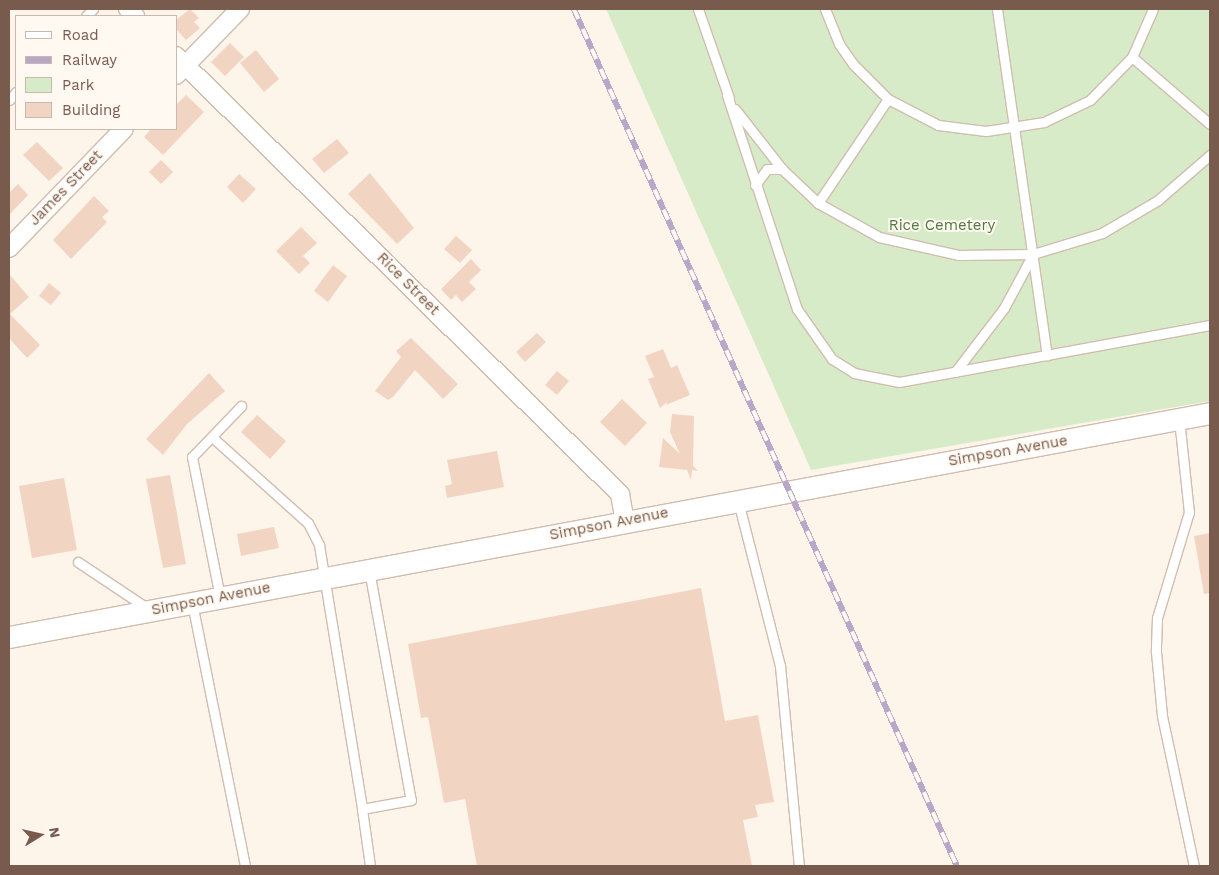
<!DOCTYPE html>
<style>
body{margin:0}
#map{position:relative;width:1219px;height:875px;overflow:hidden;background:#fdf5ea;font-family:"Work Sans",sans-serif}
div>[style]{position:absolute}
.green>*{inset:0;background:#d7ebc8}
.building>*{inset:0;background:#f2d4c2}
.roads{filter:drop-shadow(1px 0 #d0bdaf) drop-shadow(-1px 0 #d0bdaf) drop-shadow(0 1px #d0bdaf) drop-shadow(0 -1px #d0bdaf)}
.service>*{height:9px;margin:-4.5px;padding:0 4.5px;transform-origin:4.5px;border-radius:4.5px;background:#fff}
.minor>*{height:18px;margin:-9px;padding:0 9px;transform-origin:9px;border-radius:9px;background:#fff}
.tertiary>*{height:21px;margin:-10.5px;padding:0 10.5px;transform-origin:10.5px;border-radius:10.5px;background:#fff}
.rail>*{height:5.5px;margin-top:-2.75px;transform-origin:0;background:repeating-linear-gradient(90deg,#fff9f1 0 11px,#b8a7c8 0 22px);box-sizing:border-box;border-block:1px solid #b8a7c8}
span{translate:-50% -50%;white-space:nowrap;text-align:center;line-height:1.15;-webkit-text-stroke:4px #fff9f1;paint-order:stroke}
.street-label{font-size:15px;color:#795b4d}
.park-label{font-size:15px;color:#527841}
.frame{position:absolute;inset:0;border:10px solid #795b4d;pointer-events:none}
.legend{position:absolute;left:15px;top:15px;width:162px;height:115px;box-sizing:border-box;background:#fff9f1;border:1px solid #c9baaf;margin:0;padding:6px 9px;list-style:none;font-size:15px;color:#795b4d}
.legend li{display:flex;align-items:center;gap:10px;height:25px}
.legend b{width:25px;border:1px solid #c9baaf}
.north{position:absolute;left:15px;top:810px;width:50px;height:50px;-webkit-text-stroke:4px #fff9f1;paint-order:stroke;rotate:80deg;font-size:14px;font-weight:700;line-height:20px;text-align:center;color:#795b4d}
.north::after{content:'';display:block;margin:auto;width:18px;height:22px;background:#795b4d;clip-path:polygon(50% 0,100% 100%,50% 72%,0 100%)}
</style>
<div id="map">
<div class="green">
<div style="clip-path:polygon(606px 9px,1210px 9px,1210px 401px,811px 470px)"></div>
</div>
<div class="building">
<div style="clip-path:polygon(190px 9px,199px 18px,194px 22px,200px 28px,186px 40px,176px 29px,176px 20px)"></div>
<div style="clip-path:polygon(230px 43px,244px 57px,225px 76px,211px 62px)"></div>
<div style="clip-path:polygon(256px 50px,279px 79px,264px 92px,240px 63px)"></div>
<div style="clip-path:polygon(186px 95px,204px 112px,163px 155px,144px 137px,151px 129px,176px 129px,176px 105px)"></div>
<div style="clip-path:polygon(337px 139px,349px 153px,324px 173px,312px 159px)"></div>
<div style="clip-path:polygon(37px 142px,63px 168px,49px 181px,23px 155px)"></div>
<div style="clip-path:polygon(161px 160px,173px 172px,161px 184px,149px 172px)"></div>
<div style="clip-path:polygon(370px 173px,414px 228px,397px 244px,348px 194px)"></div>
<div style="clip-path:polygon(239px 174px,256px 189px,243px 203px,227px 187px)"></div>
<div style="clip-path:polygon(18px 184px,28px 195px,9px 215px,9px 193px)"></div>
<div style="clip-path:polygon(94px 196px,109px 211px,102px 217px,107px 222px,71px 259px,53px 240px)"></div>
<div style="clip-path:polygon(301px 227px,317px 243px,303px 256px,310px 263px,299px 274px,276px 251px)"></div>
<div style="clip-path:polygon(456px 236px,472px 250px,460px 263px,444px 249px)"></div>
<div style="clip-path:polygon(471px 259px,481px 270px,469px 282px,476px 289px,462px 302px,456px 295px,451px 300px,441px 289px)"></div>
<div style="clip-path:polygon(333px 265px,347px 276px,328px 302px,314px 291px)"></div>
<div style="clip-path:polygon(9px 274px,29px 297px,10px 314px,40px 345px,27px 358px,9px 338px)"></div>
<div style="clip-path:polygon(49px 283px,61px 293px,51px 305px,39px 296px)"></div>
<div style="clip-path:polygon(537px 333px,546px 342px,525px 362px,516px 352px)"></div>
<div style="clip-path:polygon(411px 338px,458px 384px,443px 399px,415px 370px,393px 397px,388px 400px,375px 391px,401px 357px,396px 351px)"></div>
<div style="clip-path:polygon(663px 349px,671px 368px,677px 365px,690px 395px,666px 405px,667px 402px,660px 408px,648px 379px,654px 377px,645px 356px)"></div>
<div style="clip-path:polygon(557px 371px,569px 381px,557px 395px,545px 385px)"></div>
<div style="clip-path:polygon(209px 373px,225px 391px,187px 424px,163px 455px,146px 439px)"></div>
<div style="clip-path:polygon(622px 399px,647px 423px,625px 446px,600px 422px)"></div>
<div style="clip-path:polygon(672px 414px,694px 416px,693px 466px,698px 471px,692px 470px,691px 480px,687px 470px,659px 467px,663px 438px,680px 454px,670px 432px)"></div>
<div style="clip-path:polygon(257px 415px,286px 441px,270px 459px,241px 432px)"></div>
<div style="clip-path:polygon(497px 451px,504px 487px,447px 498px,445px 486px,452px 484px,447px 460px)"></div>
<div style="clip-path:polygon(170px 475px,186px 564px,163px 568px,146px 479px)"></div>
<div style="clip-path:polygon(64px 478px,77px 550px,32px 558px,19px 486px)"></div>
<div style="clip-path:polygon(274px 527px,279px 548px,241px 556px,237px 534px)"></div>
<div style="clip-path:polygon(1210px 533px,1210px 593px,1204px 594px,1194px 536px)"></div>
<div style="clip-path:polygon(701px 588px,725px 721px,758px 715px,774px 802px,755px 805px,758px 817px,743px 820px,752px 866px,477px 866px,465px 799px,444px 803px,428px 717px,421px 718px,408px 644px)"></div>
</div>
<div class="roads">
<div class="service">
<div style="left:698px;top:9px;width:94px;rotate:70.8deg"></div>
<div style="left:825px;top:9px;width:38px;rotate:68deg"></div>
<div style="left:839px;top:44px;width:24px;rotate:55deg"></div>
<div style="left:853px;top:64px;width:49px;rotate:45deg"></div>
<div style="left:888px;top:99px;width:56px;rotate:27.5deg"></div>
<div style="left:938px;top:125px;width:48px;rotate:7.1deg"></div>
<div style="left:986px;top:131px;width:59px;rotate:-8.8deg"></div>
<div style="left:1044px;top:122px;width:51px;rotate:-25.6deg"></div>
<div style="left:1090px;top:100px;width:60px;rotate:-45.7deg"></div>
<div style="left:1132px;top:57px;width:52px;rotate:-66.4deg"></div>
<div style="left:997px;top:9px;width:350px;rotate:81.8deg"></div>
<div style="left:86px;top:16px;width:10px;rotate:-45deg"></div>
<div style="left:1132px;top:57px;width:103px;rotate:40.7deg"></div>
<div style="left:727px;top:95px;width:225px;rotate:71.9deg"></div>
<div style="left:797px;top:309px;width:61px;rotate:55deg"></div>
<div style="left:832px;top:359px;width:26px;rotate:32deg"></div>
<div style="left:854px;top:373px;width:46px;rotate:11.3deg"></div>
<div style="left:899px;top:382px;width:316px;rotate:-10.4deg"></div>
<div style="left:9px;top:100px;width:11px;rotate:-49deg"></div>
<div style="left:735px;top:109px;width:76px;rotate:51.9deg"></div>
<div style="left:782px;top:169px;width:50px;rotate:43.4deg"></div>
<div style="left:818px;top:203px;width:70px;rotate:29.1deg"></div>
<div style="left:879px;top:237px;width:81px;rotate:12.8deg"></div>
<div style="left:958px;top:255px;width:75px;rotate:-0.8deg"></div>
<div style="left:1033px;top:254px;width:72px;rotate:-16.9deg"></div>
<div style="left:1102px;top:233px;width:65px;rotate:-30.5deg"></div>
<div style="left:1158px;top:200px;width:69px;rotate:-40.9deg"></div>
<div style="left:755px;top:185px;width:20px;rotate:-53deg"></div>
<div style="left:767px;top:169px;width:15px"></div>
<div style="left:818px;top:203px;width:125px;rotate:-56.1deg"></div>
<div style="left:955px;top:372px;width:81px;rotate:-52.6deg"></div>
<div style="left:1004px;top:308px;width:61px;rotate:-61.8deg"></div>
<div style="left:1179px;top:419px;width:94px;rotate:83.9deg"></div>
<div style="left:1189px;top:512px;width:111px;rotate:106.8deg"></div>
<div style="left:1157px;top:618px;width:34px;rotate:92deg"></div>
<div style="left:1156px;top:652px;width:64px;rotate:84.6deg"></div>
<div style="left:1162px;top:716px;width:153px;rotate:78deg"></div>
<div style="left:212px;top:437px;width:129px;rotate:41.9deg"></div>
<div style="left:308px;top:523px;width:25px;rotate:63deg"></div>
<div style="left:319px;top:545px;width:267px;rotate:80.7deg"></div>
<div style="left:738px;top:501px;width:170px;rotate:75.7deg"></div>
<div style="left:780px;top:666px;width:201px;rotate:84.6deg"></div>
<div style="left:78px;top:562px;width:83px;rotate:33.7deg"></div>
<div style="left:369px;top:570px;width:234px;rotate:79.7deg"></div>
<div style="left:411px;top:800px;width:50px;rotate:169.6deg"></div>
<div style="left:362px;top:809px;width:58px;rotate:82deg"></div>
<div style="left:220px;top:597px;width:143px;rotate:-101.3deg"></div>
<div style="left:192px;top:457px;width:71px;rotate:-46.1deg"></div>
<div style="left:192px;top:603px;width:268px;rotate:78.6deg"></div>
</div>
<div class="minor">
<div style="left:128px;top:9px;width:10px;rotate:45deg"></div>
<div style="left:176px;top:56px;width:624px;rotate:44.61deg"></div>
<div style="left:620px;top:494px;width:27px;rotate:80deg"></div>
<div style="left:176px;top:75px;width:92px;rotate:-45.9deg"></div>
<div style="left:9px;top:248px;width:165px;rotate:-46deg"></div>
</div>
<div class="tertiary">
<div style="left:9px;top:637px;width:1222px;rotate:-10.56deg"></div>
</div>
</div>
<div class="rail">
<div style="left:574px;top:9px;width:939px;rotate:65.92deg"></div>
</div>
<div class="street-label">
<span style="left:66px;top:188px;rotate:-46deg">James Street</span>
<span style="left:408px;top:284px;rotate:45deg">Rice Street</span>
<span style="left:1008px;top:451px;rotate:-10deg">Simpson Avenue</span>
<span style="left:609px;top:524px;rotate:-11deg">Simpson Avenue</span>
<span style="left:211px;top:599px;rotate:-11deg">Simpson Avenue</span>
</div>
<div class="park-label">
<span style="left:942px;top:226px">Rice Cemetery</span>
</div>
<div class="frame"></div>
<ul class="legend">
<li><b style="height:6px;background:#fff"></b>Road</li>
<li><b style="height:6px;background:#b8a7c8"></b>Railway</li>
<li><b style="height:14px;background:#d7ebc8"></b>Park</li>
<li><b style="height:14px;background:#f2d4c2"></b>Building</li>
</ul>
<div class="north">N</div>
</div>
